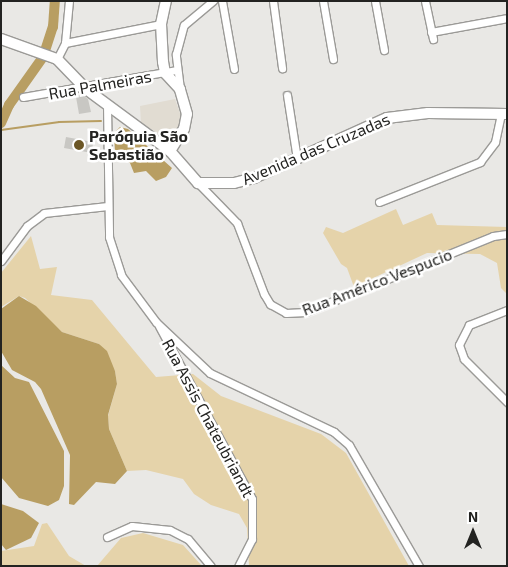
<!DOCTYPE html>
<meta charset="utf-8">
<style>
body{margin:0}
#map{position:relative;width:508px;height:567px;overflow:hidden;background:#e9e8e5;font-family:"Exo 2",sans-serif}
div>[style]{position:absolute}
.built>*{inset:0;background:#e1dcd2}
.green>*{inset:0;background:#e5d3aa}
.water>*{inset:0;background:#b89e62}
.stream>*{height:2px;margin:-1px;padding:0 1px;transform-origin:1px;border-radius:1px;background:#b89e62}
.river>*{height:10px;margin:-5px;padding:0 5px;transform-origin:5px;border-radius:5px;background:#b89e62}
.building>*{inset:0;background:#c8c7c3}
.roads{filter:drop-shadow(1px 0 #9b9a97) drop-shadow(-1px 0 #9b9a97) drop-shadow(0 1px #9b9a97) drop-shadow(0 -1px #9b9a97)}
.street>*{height:7px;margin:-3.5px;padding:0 3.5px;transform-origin:3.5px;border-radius:3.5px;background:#fff}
.secondary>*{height:10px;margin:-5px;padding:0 5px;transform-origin:5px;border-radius:5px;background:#fff}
.dots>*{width:14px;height:14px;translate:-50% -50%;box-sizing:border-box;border:2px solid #fff;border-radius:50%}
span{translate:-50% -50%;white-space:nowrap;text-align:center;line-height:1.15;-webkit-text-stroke:5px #fff;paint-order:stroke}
.street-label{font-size:16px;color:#232321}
.poi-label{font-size:16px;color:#232321;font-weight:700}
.left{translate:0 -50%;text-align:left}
.frame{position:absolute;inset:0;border:2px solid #232321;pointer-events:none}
.north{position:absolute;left:448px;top:507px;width:50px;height:50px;-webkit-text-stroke:4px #fff;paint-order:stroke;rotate:0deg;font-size:14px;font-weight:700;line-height:20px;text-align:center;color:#232321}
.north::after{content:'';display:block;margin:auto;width:18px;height:22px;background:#232321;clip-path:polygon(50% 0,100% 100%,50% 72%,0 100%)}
</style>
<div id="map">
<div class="built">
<div style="clip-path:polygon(175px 99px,182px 119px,171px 141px,141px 123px,140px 106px)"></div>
</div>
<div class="green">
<div style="clip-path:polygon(396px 209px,403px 225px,432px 213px,437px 225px,507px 227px,507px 294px,501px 288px,497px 263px,480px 254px,427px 253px,354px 287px,347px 268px,341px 264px,323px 233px,326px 227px,343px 233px)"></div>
<div style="clip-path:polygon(31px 236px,40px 269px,57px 267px,51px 295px,92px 300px,156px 377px,193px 374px,221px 396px,321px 434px,346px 453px,409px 566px,249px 566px,247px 528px,239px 514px,211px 505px,194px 494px,183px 479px,146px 470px,127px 471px,109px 429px,108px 416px,117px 384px,115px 371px,99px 344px,62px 332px,25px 298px,19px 296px,1px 307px,1px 273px)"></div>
<div style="clip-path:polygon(47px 523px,69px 556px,86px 566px,1px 566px,1px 551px,34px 546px,42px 524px)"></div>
<div style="clip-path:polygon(143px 533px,183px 545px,202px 566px,97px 566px,121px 538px)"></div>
</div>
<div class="water">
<div style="clip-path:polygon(120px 127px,128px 129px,172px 168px,166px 177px,156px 181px,146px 171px,134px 173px,130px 163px,115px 152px,114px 133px)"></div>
<div style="clip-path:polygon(19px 296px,36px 306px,62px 332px,99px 344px,107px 351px,115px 371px,117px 384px,108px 415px,109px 429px,127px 471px,115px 484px,96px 482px,74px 505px,69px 504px,70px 455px,41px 389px,35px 382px,12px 370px,1px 351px,1px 309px)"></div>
<div style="clip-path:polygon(1px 365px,15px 378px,29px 382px,64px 451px,64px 486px,59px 500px,48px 506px,19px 498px,1px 477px)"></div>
<div style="clip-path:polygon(1px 504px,23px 511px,39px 523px,31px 538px,6px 550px,1px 544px)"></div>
</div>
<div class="stream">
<div style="left:1px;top:130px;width:59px;rotate:-7.9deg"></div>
<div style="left:59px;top:122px;width:42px;rotate:-1.4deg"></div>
</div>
<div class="river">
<div style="left:1px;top:123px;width:20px;rotate:-66deg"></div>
<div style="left:9px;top:105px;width:59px;rotate:-54.7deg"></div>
<div style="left:43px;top:57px;width:32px;rotate:-72deg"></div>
<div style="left:53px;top:27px;width:26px;rotate:-86deg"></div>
</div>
<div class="building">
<div style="clip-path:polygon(81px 94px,88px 99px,91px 112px,79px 114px,76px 97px)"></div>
<div style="clip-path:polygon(66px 137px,93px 142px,92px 153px,64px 148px)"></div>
</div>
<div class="roads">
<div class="street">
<div style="left:222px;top:1px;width:69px;rotate:80deg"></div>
<div style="left:273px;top:1px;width:68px;rotate:82.3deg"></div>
<div style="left:323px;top:1px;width:59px;rotate:80.2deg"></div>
<div style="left:375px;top:1px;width:50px;rotate:79.6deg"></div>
<div style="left:425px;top:1px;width:39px;rotate:78deg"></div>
<div style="left:431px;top:32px;width:77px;rotate:-10.4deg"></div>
<div style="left:65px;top:43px;width:98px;rotate:-11.2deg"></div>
<div style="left:57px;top:59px;width:18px;rotate:-63deg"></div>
<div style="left:65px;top:43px;width:42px;rotate:-84.6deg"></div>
<div style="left:180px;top:89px;width:35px;rotate:-97deg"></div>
<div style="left:176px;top:54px;width:30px;rotate:-75deg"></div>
<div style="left:184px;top:25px;width:38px;rotate:-40deg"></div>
<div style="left:287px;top:95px;width:65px;rotate:81.1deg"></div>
<div style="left:23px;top:97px;width:155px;rotate:-10deg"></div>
<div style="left:107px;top:104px;width:133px;rotate:89.1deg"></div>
<div style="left:109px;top:237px;width:40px;rotate:72deg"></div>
<div style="left:121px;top:275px;width:59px;rotate:53.3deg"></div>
<div style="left:156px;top:322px;width:74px;rotate:43.4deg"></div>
<div style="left:210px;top:373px;width:137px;rotate:25.4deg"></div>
<div style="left:334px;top:432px;width:20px;rotate:41deg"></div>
<div style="left:349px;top:445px;width:140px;rotate:60deg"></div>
<div style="left:198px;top:183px;width:56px;rotate:45.7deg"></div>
<div style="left:237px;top:223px;width:76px;rotate:69.2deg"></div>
<div style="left:264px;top:294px;width:12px;rotate:59deg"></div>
<div style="left:270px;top:304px;width:18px;rotate:29deg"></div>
<div style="left:286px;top:313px;width:20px;rotate:-3deg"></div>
<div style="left:306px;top:312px;width:202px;rotate:-22.1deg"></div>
<div style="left:493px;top:236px;width:14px;rotate:-8deg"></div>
<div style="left:379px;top:202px;width:109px;rotate:-21.6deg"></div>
<div style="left:480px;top:162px;width:25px;rotate:-53deg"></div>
<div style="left:495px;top:142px;width:29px;rotate:-78deg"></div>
<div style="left:1px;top:261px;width:44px;rotate:-53.4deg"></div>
<div style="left:27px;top:226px;width:21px;rotate:-37deg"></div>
<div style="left:44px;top:213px;width:64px;rotate:-6.2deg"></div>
<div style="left:507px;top:310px;width:41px;rotate:158.5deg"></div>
<div style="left:469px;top:325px;width:22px;rotate:117deg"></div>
<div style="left:459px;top:345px;width:15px;rotate:70deg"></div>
<div style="left:464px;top:359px;width:61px;rotate:45deg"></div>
<div style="left:159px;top:326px;width:196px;rotate:61.7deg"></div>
<div style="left:252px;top:499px;width:40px;rotate:90deg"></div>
<div style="left:252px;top:539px;width:30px;rotate:117deg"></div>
<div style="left:107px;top:537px;width:27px;rotate:-24deg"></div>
<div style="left:132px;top:526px;width:38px;rotate:6deg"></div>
<div style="left:170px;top:530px;width:20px;rotate:27deg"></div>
<div style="left:188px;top:539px;width:35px;rotate:50deg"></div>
</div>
<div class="secondary">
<div style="left:1px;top:39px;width:59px;rotate:19.7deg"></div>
<div style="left:57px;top:59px;width:42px;rotate:46deg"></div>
<div style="left:86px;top:89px;width:104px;rotate:36.4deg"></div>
<div style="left:170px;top:151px;width:26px;rotate:-58deg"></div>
<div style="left:184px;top:129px;width:15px;rotate:-79deg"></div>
<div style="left:187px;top:114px;width:26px;rotate:-106deg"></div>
<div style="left:180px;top:89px;width:22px;rotate:-133deg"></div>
<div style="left:165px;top:73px;width:11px;rotate:-100deg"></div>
<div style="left:163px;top:62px;width:38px;rotate:-93deg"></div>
<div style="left:161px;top:24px;width:24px;rotate:-78deg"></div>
<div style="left:170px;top:151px;width:43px;rotate:48.8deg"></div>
<div style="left:198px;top:183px;width:36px"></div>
<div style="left:234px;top:183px;width:21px;rotate:-14deg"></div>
<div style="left:254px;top:178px;width:146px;rotate:-24.3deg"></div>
<div style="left:387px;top:118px;width:41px;rotate:-7deg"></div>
<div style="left:428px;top:113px;width:79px;rotate:0.7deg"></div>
</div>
</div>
<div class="dots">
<div style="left:79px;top:145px;background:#6b5625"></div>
</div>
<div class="street-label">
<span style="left:100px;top:85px;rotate:-10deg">Rua Palmeiras</span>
<span style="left:316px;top:149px;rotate:-23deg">Avenida das Cruzadas</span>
<span style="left:377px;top:282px;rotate:-21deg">Rua Américo Vespucio</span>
<span style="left:208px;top:418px;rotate:62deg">Rua Assis Chateubriandt</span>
</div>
<div class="poi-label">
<span class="left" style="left:89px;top:145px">Paróquia São<br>Sebastião</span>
</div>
<div class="frame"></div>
<div class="north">N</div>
</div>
